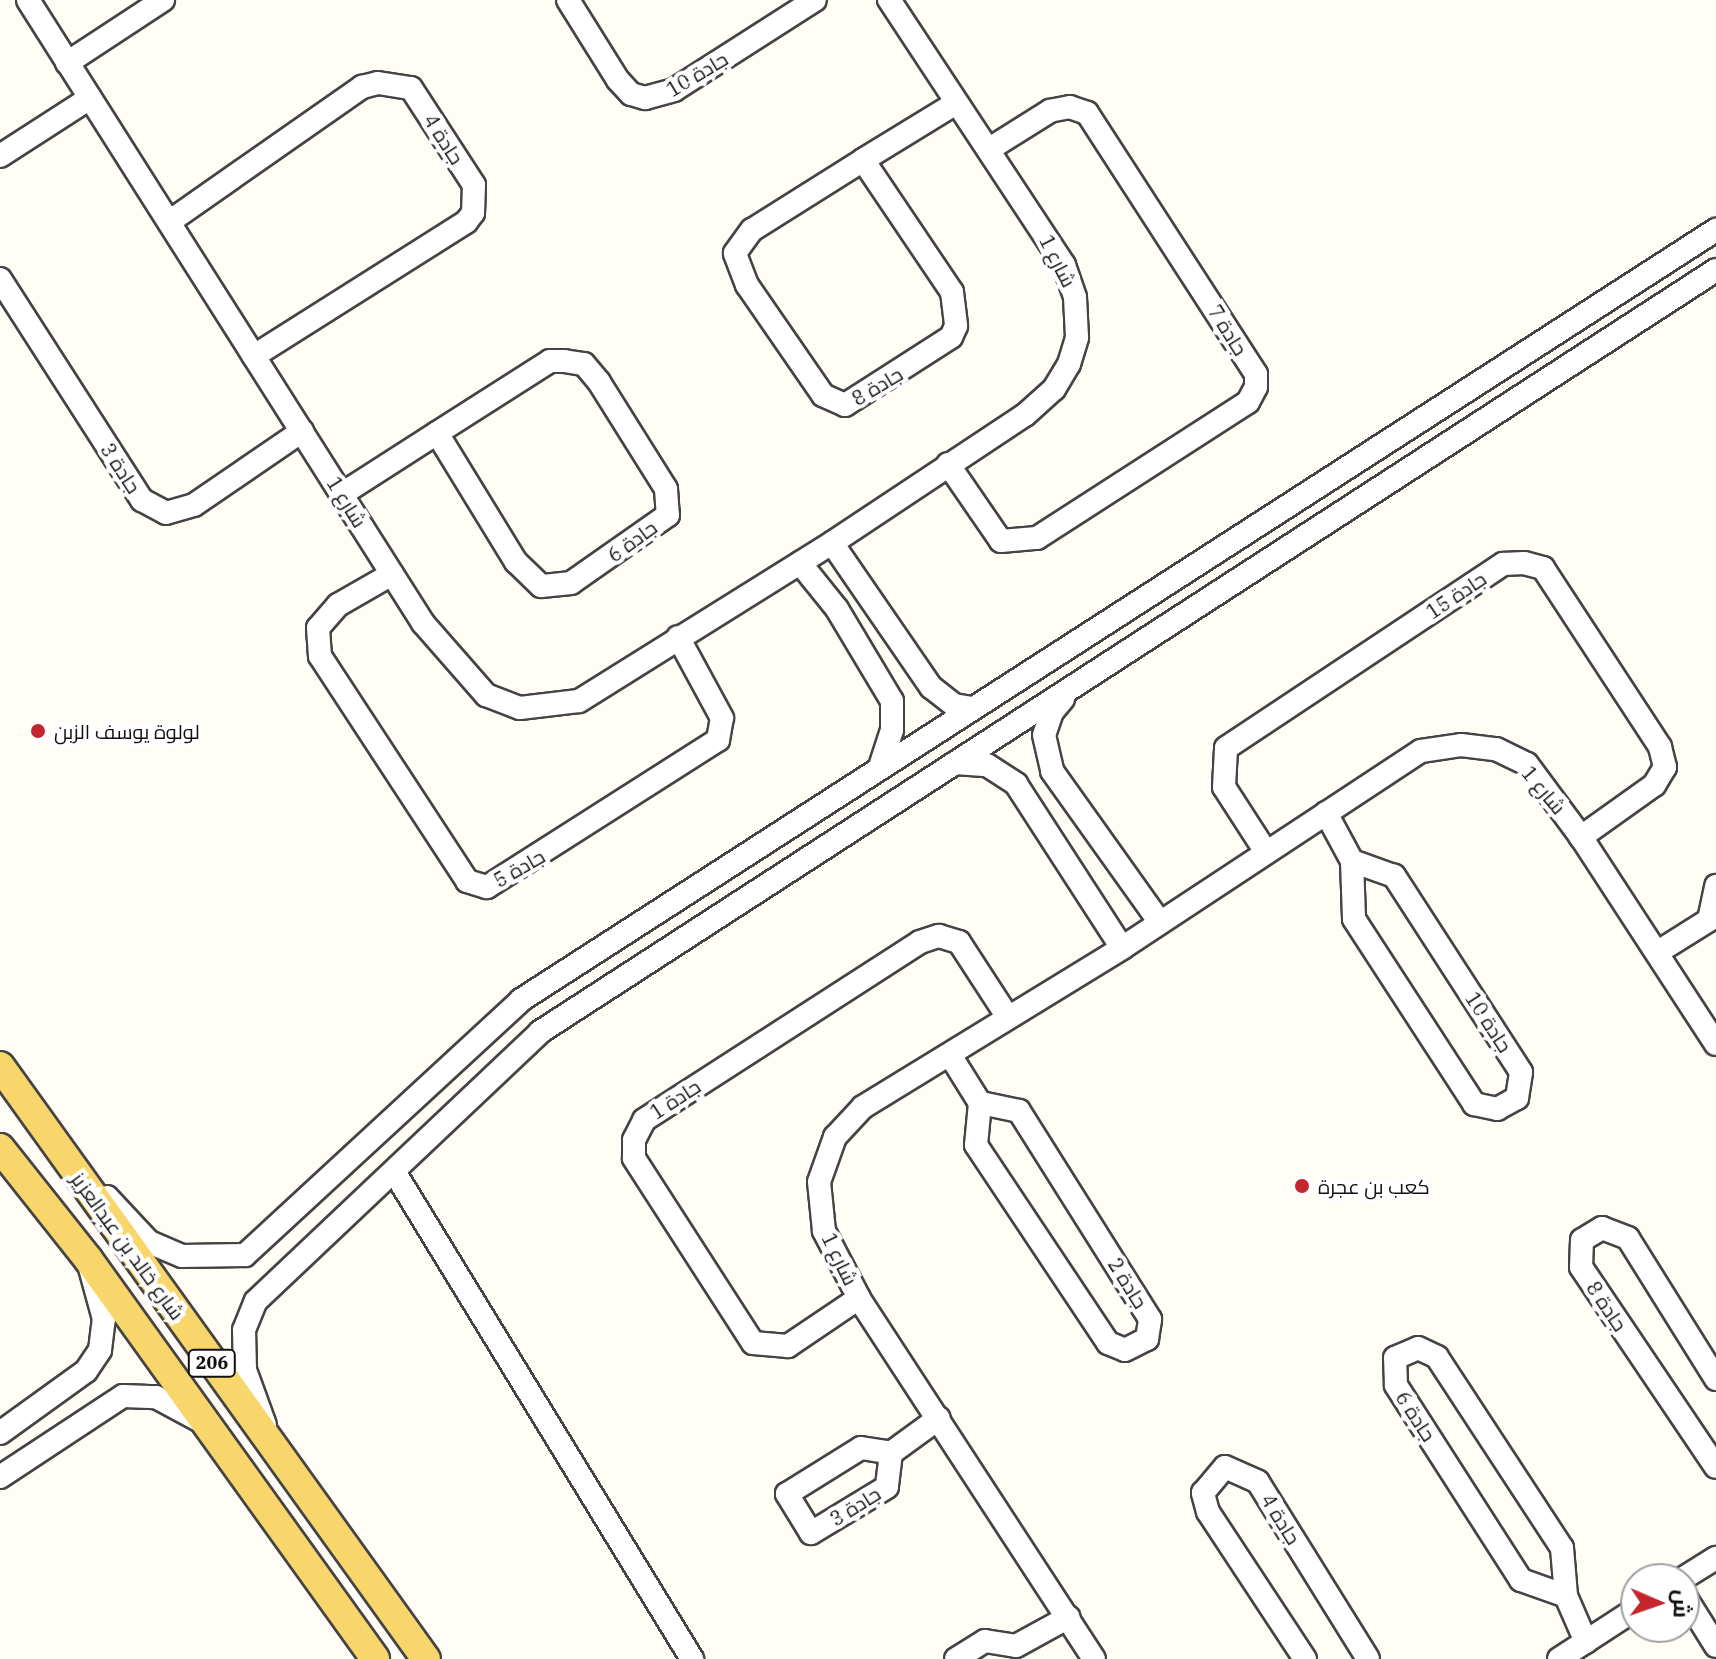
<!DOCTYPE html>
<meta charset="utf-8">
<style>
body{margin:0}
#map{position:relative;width:1716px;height:1659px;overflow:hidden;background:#fffdf5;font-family:"IBM Plex Serif",Cairo,serif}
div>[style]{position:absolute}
.roads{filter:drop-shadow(2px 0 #444) drop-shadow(-2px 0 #444) drop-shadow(0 2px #444) drop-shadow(0 -2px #444)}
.minor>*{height:22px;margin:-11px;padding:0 11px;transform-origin:11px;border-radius:11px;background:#fff}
.major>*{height:28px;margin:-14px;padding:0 14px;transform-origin:14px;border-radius:14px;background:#f9d66b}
.dots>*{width:22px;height:22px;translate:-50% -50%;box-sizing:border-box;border:4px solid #fff;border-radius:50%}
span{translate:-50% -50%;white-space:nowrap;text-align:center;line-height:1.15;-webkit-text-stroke:8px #fff;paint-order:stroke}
.shield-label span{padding:2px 6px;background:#fff;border:2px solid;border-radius:6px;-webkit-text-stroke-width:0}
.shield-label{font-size:18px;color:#111;font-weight:700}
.street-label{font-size:20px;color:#111}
.poi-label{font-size:20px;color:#111}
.left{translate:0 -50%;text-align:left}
.north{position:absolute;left:1620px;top:1563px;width:80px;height:80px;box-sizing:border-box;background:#fff;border:2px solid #a0a0a0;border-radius:50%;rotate:92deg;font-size:22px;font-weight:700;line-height:32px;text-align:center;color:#111}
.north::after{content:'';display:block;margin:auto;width:28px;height:36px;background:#c4262e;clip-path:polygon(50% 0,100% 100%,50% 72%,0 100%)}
</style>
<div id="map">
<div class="roads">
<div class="minor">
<div style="left:28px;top:0;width:738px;rotate:57.62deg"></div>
<div style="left:423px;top:623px;width:96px;rotate:48.8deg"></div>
<div style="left:486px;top:695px;width:36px;rotate:21deg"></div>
<div style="left:520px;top:708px;width:59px;rotate:-6.8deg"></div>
<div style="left:579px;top:701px;width:298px;rotate:-32deg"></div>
<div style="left:832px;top:543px;width:232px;rotate:-33.6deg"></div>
<div style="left:1025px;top:415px;width:39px;rotate:-42deg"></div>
<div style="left:1054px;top:389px;width:29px;rotate:-59deg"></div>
<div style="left:1069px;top:364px;width:28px;rotate:-73deg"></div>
<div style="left:1077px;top:337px;width:40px;rotate:-92.9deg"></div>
<div style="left:1075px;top:297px;width:34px;rotate:-109deg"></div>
<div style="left:1064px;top:265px;width:318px;rotate:-123.4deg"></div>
<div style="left:568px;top:0;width:94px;rotate:58deg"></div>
<div style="left:618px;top:80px;width:19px;rotate:47deg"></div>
<div style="left:631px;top:94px;width:15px;rotate:16deg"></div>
<div style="left:645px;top:98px;width:30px;rotate:-15deg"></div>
<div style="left:674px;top:90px;width:167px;rotate:-32.6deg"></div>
<div style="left:67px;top:63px;width:115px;rotate:-33.3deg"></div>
<div style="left:0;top:156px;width:107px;rotate:-32.8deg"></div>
<div style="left:863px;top:160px;width:159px;rotate:56deg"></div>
<div style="left:952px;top:292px;width:34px;rotate:83deg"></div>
<div style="left:956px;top:326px;width:12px;rotate:114deg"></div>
<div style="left:951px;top:337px;width:126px;rotate:147.3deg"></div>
<div style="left:845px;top:405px;width:24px;rotate:-156deg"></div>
<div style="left:823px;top:395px;width:134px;rotate:-124.6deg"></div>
<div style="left:747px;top:285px;width:34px;rotate:-111deg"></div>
<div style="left:735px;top:253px;width:29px;rotate:-54deg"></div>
<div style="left:752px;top:230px;width:131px;rotate:-32.2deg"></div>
<div style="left:863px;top:160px;width:109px;rotate:-31.5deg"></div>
<div style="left:169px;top:222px;width:236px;rotate:-35deg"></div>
<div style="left:362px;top:87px;width:16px;rotate:-14deg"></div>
<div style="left:378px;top:83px;width:33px;rotate:9deg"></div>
<div style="left:411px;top:88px;width:116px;rotate:57deg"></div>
<div style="left:474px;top:185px;width:28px;rotate:92deg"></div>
<div style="left:473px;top:213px;width:11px;rotate:128deg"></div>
<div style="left:466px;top:222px;width:251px;rotate:147.7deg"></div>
<div style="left:0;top:279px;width:263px;rotate:57.3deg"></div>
<div style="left:142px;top:500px;width:27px;rotate:28deg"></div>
<div style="left:166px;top:513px;width:29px;rotate:-16deg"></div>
<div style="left:194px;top:505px;width:131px;rotate:-34.4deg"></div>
<div style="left:948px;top:464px;width:93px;rotate:55.5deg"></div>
<div style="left:1001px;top:541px;width:36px;rotate:-5deg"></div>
<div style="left:1037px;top:538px;width:251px;rotate:-32.8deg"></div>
<div style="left:1248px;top:402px;width:17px;rotate:-62deg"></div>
<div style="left:1256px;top:387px;width:13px;rotate:-90deg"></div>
<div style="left:1256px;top:374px;width:311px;rotate:-122.9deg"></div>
<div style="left:1087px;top:113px;width:18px;rotate:-161deg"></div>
<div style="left:1070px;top:107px;width:20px;rotate:169deg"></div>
<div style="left:1050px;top:111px;width:70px;rotate:147.9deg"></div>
<div style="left:342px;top:494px;width:113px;rotate:-32.7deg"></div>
<div style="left:437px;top:433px;width:134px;rotate:-32.5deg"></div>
<div style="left:550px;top:361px;width:14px"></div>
<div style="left:564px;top:361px;width:20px;rotate:9deg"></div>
<div style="left:584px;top:364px;width:23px;rotate:50deg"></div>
<div style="left:599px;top:382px;width:126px;rotate:57.9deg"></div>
<div style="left:666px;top:489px;width:26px;rotate:86deg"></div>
<div style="left:668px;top:515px;width:118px;rotate:145deg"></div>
<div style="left:571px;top:583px;width:30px;rotate:174deg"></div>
<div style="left:541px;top:586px;width:35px;rotate:-136deg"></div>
<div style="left:516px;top:562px;width:151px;rotate:-121.5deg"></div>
<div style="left:832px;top:543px;width:175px;rotate:55.5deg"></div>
<div style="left:931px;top:687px;width:29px;rotate:38deg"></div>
<div style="left:954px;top:705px;width:17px;rotate:10deg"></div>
<div style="left:800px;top:563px;width:59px;rotate:51.2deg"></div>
<div style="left:837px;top:609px;width:107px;rotate:59.1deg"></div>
<div style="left:892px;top:701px;width:29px;rotate:90deg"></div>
<div style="left:892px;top:730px;width:36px;rotate:108deg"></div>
<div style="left:392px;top:574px;width:62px;rotate:150.1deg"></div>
<div style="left:338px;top:605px;width:30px;rotate:131deg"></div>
<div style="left:318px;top:628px;width:28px;rotate:86deg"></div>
<div style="left:320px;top:656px;width:269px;rotate:56.8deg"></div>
<div style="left:467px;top:881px;width:21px;rotate:17deg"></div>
<div style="left:487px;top:887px;width:274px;rotate:-32.5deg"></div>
<div style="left:718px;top:740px;width:22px;rotate:-80deg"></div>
<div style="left:722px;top:718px;width:92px;rotate:-118.5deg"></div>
<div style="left:1063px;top:699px;width:17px;rotate:130deg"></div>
<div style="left:1052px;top:712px;width:24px;rotate:109deg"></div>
<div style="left:1044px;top:735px;width:37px;rotate:77deg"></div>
<div style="left:1052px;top:771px;width:184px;rotate:54.5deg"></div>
<div style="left:955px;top:763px;width:32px;rotate:4deg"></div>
<div style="left:987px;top:765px;width:35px;rotate:33deg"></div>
<div style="left:1016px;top:784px;width:195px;rotate:57.1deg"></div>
<div style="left:1326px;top:813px;width:55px;rotate:61.6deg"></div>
<div style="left:1352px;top:861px;width:58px;rotate:88deg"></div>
<div style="left:1354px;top:919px;width:221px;rotate:57deg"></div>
<div style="left:1474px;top:1104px;width:24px;rotate:12deg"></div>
<div style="left:1497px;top:1109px;width:23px;rotate:-29deg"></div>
<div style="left:1517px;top:1098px;width:26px;rotate:-81deg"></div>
<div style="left:1521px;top:1072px;width:234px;rotate:-122.9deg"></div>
<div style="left:1394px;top:876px;width:45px;rotate:-160.3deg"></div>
<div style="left:1266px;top:852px;width:77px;rotate:-122.9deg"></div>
<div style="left:1224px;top:787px;width:39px;rotate:-87deg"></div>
<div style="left:1226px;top:748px;width:333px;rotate:-33.6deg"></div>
<div style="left:1503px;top:564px;width:21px;rotate:-3deg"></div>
<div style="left:1524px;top:563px;width:20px;rotate:15deg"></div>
<div style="left:1543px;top:568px;width:214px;rotate:56.8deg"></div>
<div style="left:1660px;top:747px;width:21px;rotate:76deg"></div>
<div style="left:1665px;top:767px;width:21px;rotate:121deg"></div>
<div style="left:1654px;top:785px;width:90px;rotate:144.5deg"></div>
<div style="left:1709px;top:920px;width:35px;rotate:-78deg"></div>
<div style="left:1658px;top:952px;width:60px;rotate:-32.1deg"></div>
<div style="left:950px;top:1055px;width:57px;rotate:58deg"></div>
<div style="left:980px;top:1103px;width:42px;rotate:95.4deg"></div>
<div style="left:976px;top:1145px;width:238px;rotate:56.3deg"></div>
<div style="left:1108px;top:1343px;width:18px;rotate:22deg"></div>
<div style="left:1125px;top:1350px;width:25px;rotate:-27deg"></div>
<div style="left:1147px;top:1339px;width:20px;rotate:-81deg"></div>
<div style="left:1150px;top:1319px;width:246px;rotate:-122.2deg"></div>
<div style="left:1019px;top:1111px;width:40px;rotate:-168deg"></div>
<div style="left:395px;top:1173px;width:570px;rotate:58.57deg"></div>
<div style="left:107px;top:1197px;width:62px;rotate:47deg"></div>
<div style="left:149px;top:1242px;width:36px;rotate:23deg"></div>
<div style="left:182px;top:1256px;width:63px;rotate:-0.9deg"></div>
<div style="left:245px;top:1255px;width:376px;rotate:-42.7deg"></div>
<div style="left:521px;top:1000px;width:1422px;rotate:-32.8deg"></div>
<div style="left:859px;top:1298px;width:86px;rotate:145.9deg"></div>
<div style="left:788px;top:1346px;width:35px;rotate:-175deg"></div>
<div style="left:753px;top:1343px;width:220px;rotate:-122.8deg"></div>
<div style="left:634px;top:1158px;width:18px;rotate:-90deg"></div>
<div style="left:634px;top:1140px;width:22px;rotate:-63deg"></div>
<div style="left:644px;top:1120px;width:328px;rotate:-32.8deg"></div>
<div style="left:920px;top:942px;width:20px;rotate:-18deg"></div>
<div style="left:939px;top:936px;width:21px;rotate:17deg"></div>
<div style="left:959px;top:942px;width:88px;rotate:57deg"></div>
<div style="left:1716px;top:1379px;width:166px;rotate:-122deg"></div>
<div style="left:1628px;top:1238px;width:28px;rotate:-159deg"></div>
<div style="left:1602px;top:1228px;width:23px;rotate:149deg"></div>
<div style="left:1582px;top:1240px;width:27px;rotate:92deg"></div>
<div style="left:1581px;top:1267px;width:241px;rotate:56deg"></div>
<div style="left:265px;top:1425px;width:59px;rotate:-110deg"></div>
<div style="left:245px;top:1370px;width:40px;rotate:-91.4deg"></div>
<div style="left:244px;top:1330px;width:31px;rotate:-68deg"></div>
<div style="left:256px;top:1301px;width:391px;rotate:-43.4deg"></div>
<div style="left:540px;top:1032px;width:1401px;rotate:-32.94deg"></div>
<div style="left:0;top:1433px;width:106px;rotate:-35.8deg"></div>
<div style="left:86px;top:1371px;width:25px;rotate:-56deg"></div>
<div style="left:100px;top:1350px;width:31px;rotate:-83deg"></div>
<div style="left:104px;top:1319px;width:53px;rotate:-105.4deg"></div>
<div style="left:891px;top:1453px;width:34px;rotate:97deg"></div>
<div style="left:887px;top:1487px;width:89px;rotate:148.8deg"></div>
<div style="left:811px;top:1533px;width:46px;rotate:-121.6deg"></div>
<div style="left:787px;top:1494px;width:87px;rotate:-31.9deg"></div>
<div style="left:861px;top:1448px;width:30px;rotate:9deg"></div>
<div style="left:891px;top:1453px;width:59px;rotate:-36.1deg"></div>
<div style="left:0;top:1477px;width:147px;rotate:-33.4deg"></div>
<div style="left:123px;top:1396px;width:33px;rotate:2deg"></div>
<div style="left:156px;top:1397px;width:55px;rotate:28.4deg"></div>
<div style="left:1682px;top:1579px;width:40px;rotate:-32deg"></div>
<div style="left:1684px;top:1595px;width:60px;rotate:57.9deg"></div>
<div style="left:1566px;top:1596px;width:48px;rotate:-160.4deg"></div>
<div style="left:1521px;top:1580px;width:232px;rotate:-122.7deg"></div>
<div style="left:1396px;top:1385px;width:27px;rotate:-92deg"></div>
<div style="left:1395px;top:1358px;width:25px;rotate:-23deg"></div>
<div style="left:1418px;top:1348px;width:21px;rotate:25deg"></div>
<div style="left:1437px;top:1357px;width:228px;rotate:56.8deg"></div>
<div style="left:1562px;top:1548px;width:48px;rotate:85.2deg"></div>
<div style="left:1566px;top:1596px;width:50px;rotate:66.5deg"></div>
<div style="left:956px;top:1659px;width:34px;rotate:-32deg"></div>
<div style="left:985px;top:1641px;width:31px;rotate:9deg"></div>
<div style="left:1016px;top:1646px;width:60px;rotate:-28.7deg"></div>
<div style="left:1094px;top:1659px;width:431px;rotate:-123.1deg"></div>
<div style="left:859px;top:1298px;width:76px;rotate:-117.6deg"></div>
<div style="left:824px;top:1231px;width:49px;rotate:-95.8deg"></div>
<div style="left:819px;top:1182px;width:48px;rotate:-70.4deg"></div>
<div style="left:835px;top:1137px;width:41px;rotate:-47deg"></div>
<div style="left:863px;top:1107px;width:304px;rotate:-31.5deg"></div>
<div style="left:1122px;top:948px;width:358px;rotate:-33.4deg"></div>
<div style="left:1421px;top:751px;width:40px;rotate:-8.5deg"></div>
<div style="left:1461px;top:745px;width:35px;rotate:7deg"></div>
<div style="left:1496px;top:749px;width:34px;rotate:26deg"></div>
<div style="left:1527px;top:764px;width:91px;rotate:53.5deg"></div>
<div style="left:1581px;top:837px;width:247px;rotate:56.9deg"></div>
<div style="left:1305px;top:1659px;width:176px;rotate:-123.4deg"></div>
<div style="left:1208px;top:1512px;width:20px;rotate:-105deg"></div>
<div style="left:1203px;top:1493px;width:34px;rotate:-50deg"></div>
<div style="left:1225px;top:1467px;width:36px;rotate:24deg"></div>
<div style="left:1258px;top:1482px;width:208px;rotate:58.1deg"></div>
<div style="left:1559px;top:1659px;width:92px;rotate:-33deg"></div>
</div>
<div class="major">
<div style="left:0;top:1066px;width:730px;rotate:54.31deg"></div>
<div style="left:0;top:1148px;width:142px;rotate:51.6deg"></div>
<div style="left:88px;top:1259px;width:492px;rotate:54.3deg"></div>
</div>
</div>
<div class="dots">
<div style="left:38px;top:731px;background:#c4262e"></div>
<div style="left:1302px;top:1186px;background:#c4262e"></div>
</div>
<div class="shield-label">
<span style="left:212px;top:1363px">206</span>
</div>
<div class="street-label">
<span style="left:697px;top:74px;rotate:-31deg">جادة 10</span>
<span style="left:444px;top:139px;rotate:57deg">جادة 4</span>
<span style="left:1058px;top:261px;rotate:63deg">شارع 1</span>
<span style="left:1228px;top:330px;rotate:58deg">جادة 7</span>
<span style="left:877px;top:386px;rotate:-31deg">جادة 8</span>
<span style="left:121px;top:468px;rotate:57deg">جادة 3</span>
<span style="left:347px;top:502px;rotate:58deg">شارع 1</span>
<span style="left:632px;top:541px;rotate:-36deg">جادة 6</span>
<span style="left:1456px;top:595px;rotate:-34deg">جادة 15</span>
<span style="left:1544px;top:790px;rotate:50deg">شارع 1</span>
<span style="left:519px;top:868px;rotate:-30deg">جادة 5</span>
<span style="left:1489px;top:1022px;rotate:57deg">جادة 10</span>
<span style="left:675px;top:1099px;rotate:-33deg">جادة 1</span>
<span style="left:128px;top:1246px;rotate:54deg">شارع خالد بن عبدالعزيز</span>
<span style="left:840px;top:1259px;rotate:64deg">شارع 1</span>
<span style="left:1128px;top:1283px;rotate:58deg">جادة 2</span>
<span style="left:1607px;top:1306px;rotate:56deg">جادة 8</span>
<span style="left:1416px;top:1416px;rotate:57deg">جادة 6</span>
<span style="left:855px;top:1506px;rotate:-32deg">جادة 3</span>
<span style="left:1281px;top:1519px;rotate:58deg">جادة 4</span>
</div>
<div class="poi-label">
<span class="left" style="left:54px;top:731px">لولوة يوسف الزبن</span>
<span class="left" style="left:1318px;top:1186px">كعب بن عجرة</span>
</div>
<div class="north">ش</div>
</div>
